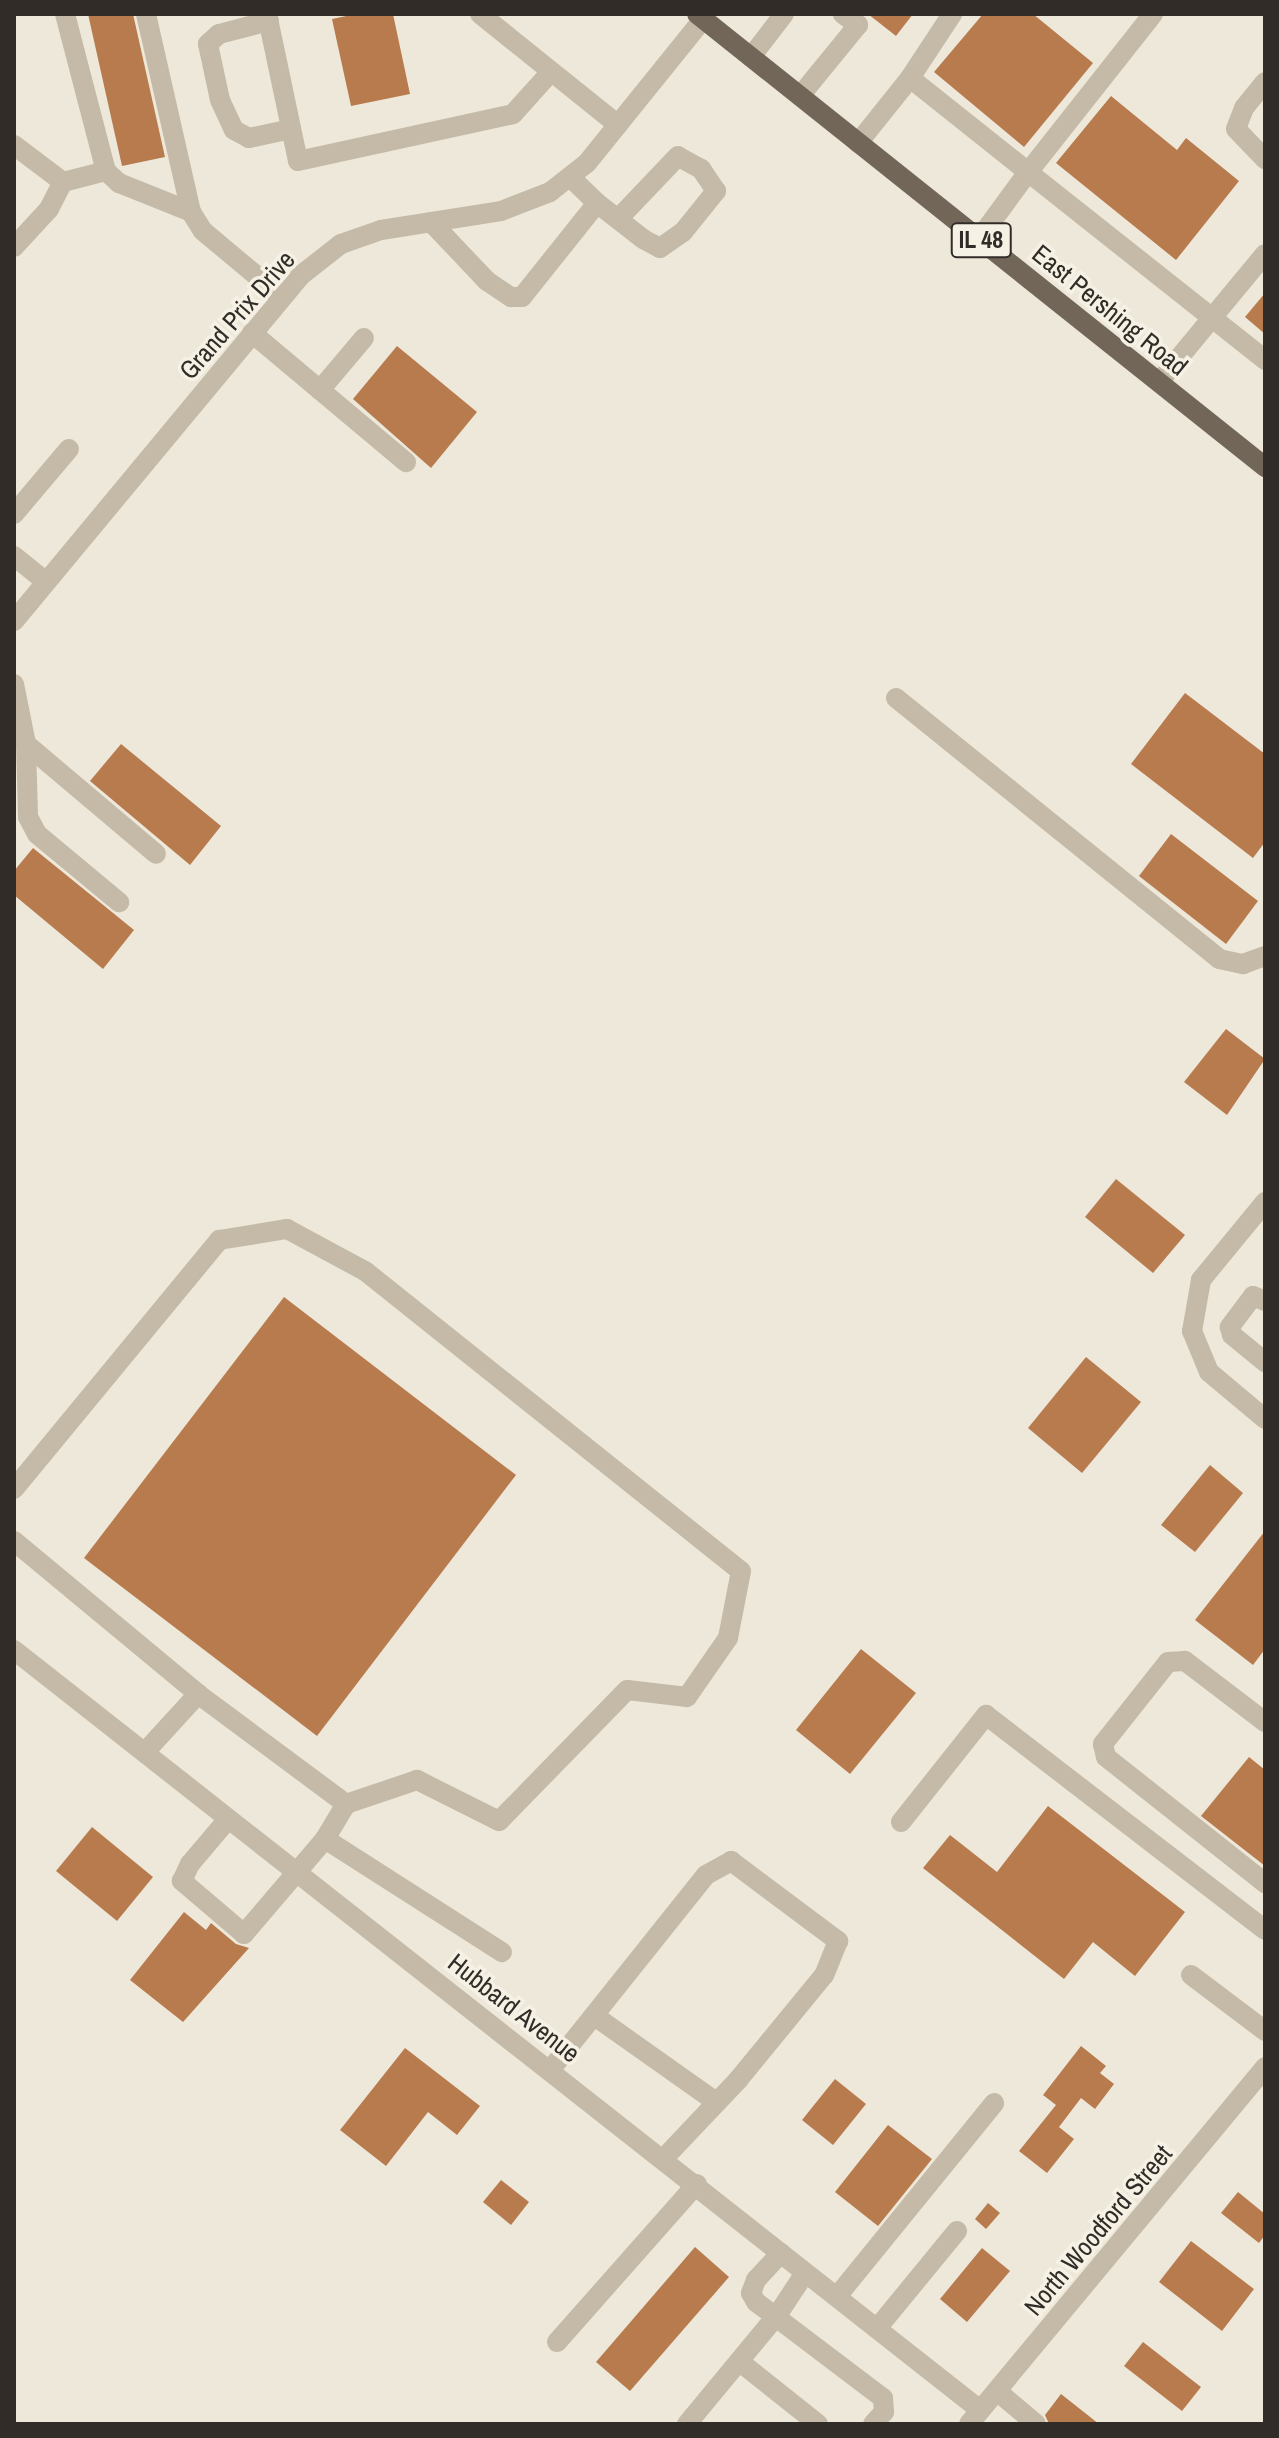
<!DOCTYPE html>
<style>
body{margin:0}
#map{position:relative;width:1279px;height:2438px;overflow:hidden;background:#eee8da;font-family:"Archivo Narrow",sans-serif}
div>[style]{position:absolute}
.building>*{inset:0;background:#b77b4e}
.minor>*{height:20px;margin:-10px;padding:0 10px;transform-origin:10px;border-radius:10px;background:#c4baa7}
.major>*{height:20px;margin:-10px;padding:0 10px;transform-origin:10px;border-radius:10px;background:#726659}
span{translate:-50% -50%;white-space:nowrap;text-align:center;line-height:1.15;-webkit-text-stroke:7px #f6f1e5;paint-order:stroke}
.shield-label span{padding:2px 6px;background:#f6f1e5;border:2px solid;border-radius:6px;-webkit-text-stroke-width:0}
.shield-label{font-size:24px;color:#312c27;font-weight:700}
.street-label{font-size:26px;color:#312c27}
.frame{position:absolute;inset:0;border:16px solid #312c27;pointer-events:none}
</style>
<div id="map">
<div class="building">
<div style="clip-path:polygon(88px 14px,133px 14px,165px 157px,122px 166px)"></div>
<div style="clip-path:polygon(356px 14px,393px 14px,410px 94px,351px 106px,332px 19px)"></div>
<div style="clip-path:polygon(868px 14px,913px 14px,896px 36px)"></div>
<div style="clip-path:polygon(983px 14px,1033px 14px,1093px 63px,1024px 147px,934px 72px)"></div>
<div style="clip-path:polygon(1111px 96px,1177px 150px,1186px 138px,1239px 181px,1176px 260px,1056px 163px)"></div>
<div style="clip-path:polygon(1265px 293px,1265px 334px,1245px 317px)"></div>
<div style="clip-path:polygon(397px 346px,477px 412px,431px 468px,353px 399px)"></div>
<div style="clip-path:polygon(1185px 693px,1265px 754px,1265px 842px,1253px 858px,1131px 764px)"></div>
<div style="clip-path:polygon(121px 744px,221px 826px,190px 865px,90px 781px)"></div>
<div style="clip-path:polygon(1171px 834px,1258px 901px,1226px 944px,1139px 876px)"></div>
<div style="clip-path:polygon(33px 848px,134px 930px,103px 969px,14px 895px,14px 871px)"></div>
<div style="clip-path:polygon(1226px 1029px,1265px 1059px,1227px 1115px,1184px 1082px)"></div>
<div style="clip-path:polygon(1116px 1179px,1185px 1235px,1153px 1273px,1085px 1217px)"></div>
<div style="clip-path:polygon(284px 1297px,516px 1475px,317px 1736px,84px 1558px)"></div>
<div style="clip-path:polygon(1086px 1357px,1141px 1402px,1082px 1473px,1028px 1428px)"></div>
<div style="clip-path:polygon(1210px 1465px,1243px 1493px,1195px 1552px,1161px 1525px)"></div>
<div style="clip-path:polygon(1265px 1531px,1265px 1649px,1253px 1665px,1195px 1620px)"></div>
<div style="clip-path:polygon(861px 1649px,916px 1693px,850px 1774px,796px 1730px)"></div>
<div style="clip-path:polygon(1249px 1757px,1265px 1770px,1265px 1866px,1201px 1816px)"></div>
<div style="clip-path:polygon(1048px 1806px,1185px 1912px,1135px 1976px,1093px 1942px,1064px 1979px,923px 1868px,950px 1835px,997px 1872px)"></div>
<div style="clip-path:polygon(92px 1827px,153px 1877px,117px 1921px,56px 1871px)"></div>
<div style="clip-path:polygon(184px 1912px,206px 1930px,211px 1923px,236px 1944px,249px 1948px,183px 2022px,130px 1980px)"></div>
<div style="clip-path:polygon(1081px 2046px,1106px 2066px,1100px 2073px,1114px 2084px,1095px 2109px,1081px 2098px,1059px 2127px,1074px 2139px,1047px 2173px,1019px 2151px,1056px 2105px,1043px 2095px)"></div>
<div style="clip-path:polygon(405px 2048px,480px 2106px,457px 2135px,428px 2112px,386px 2166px,340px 2130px)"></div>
<div style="clip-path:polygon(835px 2079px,866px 2104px,833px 2145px,802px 2120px)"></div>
<div style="clip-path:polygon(888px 2125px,932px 2159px,878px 2226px,835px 2192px)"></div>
<div style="clip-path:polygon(501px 2180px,529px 2202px,511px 2225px,483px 2202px)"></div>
<div style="clip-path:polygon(1238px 2192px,1265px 2214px,1265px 2235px,1259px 2243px,1221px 2213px)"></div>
<div style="clip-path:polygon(988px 2203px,1000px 2213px,986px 2229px,975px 2219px)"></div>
<div style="clip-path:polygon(1191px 2241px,1254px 2289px,1222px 2331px,1159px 2282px)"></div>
<div style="clip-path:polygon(695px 2247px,729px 2277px,630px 2391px,596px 2362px)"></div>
<div style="clip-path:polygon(982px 2248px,1010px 2271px,967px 2322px,940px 2299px)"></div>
<div style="clip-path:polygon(1143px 2342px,1201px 2387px,1182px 2411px,1124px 2366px)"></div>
<div style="clip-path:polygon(1061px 2394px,1099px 2424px,1049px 2424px,1045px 2415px)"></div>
</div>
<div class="minor">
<div style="left:65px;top:14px;width:162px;rotate:75.4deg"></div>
<div style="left:106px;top:171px;width:18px;rotate:43deg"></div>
<div style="left:119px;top:183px;width:78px;rotate:21.9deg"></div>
<div style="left:146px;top:14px;width:203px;rotate:77.2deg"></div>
<div style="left:191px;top:212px;width:22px;rotate:58deg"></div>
<div style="left:203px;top:231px;width:103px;rotate:39.9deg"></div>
<div style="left:267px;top:14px;width:150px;rotate:78.1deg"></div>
<div style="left:298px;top:161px;width:220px;rotate:-12.3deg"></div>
<div style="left:513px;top:114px;width:54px;rotate:-48deg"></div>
<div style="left:480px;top:14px;width:177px;rotate:38.8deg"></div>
<div style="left:1153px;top:14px;width:201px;rotate:128.3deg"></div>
<div style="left:1028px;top:172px;width:303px;rotate:38.4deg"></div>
<div style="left:269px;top:21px;width:52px;rotate:165.4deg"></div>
<div style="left:219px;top:34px;width:15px;rotate:138deg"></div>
<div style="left:208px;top:44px;width:57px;rotate:77.9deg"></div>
<div style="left:220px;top:100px;width:33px;rotate:65deg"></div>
<div style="left:234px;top:130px;width:17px;rotate:28deg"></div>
<div style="left:249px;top:138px;width:43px;rotate:-12.1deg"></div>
<div style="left:751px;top:57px;width:54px;rotate:-52.5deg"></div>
<div style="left:910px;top:78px;width:77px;rotate:-56.7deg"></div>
<div style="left:1265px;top:82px;width:33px;rotate:129deg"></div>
<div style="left:1244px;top:108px;width:22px;rotate:111deg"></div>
<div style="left:1236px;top:129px;width:42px;rotate:46deg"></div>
<div style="left:800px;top:96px;width:92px;rotate:-50.8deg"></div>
<div style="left:858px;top:25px;width:19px;rotate:-144deg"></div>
<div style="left:858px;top:143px;width:83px;rotate:-51.3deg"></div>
<div style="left:910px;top:78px;width:151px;rotate:38.5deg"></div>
<div style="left:1028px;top:172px;width:83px;rotate:126.2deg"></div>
<div style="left:14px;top:145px;width:61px;rotate:37.1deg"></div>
<div style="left:63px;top:182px;width:44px;rotate:-14.3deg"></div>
<div style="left:597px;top:203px;width:58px;rotate:38deg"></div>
<div style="left:643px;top:239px;width:19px;rotate:28deg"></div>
<div style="left:660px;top:248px;width:28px;rotate:-35deg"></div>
<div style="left:683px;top:232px;width:53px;rotate:-51.2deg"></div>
<div style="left:716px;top:191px;width:27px;rotate:-124deg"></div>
<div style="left:701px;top:169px;width:26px;rotate:-151deg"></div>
<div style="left:678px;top:156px;width:87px;rotate:133.6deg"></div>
<div style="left:431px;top:222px;width:81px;rotate:46.5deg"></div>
<div style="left:487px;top:281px;width:29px;rotate:34deg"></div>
<div style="left:511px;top:297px;width:11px"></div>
<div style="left:522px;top:297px;width:120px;rotate:-51.4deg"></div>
<div style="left:597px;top:203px;width:37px;rotate:-136deg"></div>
<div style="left:14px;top:247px;width:52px;rotate:-47.4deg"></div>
<div style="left:49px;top:209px;width:30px;rotate:-63deg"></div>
<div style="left:252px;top:333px;width:201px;rotate:40deg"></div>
<div style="left:1159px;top:382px;width:166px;rotate:-50.4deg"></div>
<div style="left:320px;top:390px;width:68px;rotate:-49.8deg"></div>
<div style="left:14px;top:514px;width:85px;rotate:-49.8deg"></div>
<div style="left:14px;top:556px;width:41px;rotate:39.1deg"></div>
<div style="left:14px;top:621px;width:448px;rotate:-50.3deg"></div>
<div style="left:300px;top:276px;width:52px;rotate:-38deg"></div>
<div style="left:341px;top:244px;width:42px;rotate:-19.3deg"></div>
<div style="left:381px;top:230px;width:121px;rotate:-9deg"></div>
<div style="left:501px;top:211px;width:53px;rotate:-21.2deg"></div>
<div style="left:550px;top:192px;width:47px;rotate:-38.1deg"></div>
<div style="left:587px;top:163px;width:185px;rotate:-51.1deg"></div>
<div style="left:14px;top:684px;width:61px;rotate:78.7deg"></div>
<div style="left:26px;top:744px;width:73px;rotate:88.4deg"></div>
<div style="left:28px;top:817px;width:19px;rotate:62deg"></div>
<div style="left:37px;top:834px;width:107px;rotate:39.7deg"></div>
<div style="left:896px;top:698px;width:415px;rotate:38.9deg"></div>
<div style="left:1219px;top:959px;width:25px;rotate:12deg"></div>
<div style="left:1243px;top:964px;width:23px;rotate:-20deg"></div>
<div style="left:26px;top:744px;width:170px;rotate:40.2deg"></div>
<div style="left:1265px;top:1202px;width:101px;rotate:129.4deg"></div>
<div style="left:1201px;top:1280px;width:52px;rotate:100deg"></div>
<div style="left:1192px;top:1331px;width:44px;rotate:67.5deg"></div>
<div style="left:1209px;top:1372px;width:73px;rotate:40deg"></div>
<div style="left:1265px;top:1301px;width:13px;rotate:-157deg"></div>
<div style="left:1253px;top:1296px;width:39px;rotate:127deg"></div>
<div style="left:1230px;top:1327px;width:8px;rotate:76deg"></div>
<div style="left:1232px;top:1335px;width:43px;rotate:39.3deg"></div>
<div style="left:14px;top:1489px;width:323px;rotate:-50.5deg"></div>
<div style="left:219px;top:1240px;width:69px;rotate:-9.2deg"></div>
<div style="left:287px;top:1229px;width:89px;rotate:28.3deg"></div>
<div style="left:365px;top:1271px;width:481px;rotate:38.6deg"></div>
<div style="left:741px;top:1571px;width:68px;rotate:101deg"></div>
<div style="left:728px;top:1638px;width:72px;rotate:124.8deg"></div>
<div style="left:687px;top:1697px;width:60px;rotate:-173.3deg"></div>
<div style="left:627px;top:1690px;width:183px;rotate:134.3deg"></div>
<div style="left:499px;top:1821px;width:92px;rotate:-153.4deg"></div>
<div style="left:417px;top:1780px;width:75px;rotate:161.3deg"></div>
<div style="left:346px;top:1804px;width:41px;rotate:121deg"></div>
<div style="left:325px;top:1839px;width:125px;rotate:130.5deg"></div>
<div style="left:244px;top:1934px;width:82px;rotate:-139.5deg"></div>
<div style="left:182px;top:1881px;width:19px;rotate:-65deg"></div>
<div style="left:190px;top:1864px;width:59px;rotate:-49.8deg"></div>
<div style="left:14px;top:1541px;width:239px;rotate:39.7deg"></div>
<div style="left:198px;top:1694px;width:184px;rotate:36.6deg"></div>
<div style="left:14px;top:1650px;width:1229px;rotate:38.19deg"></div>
<div style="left:1265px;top:1722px;width:101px;rotate:-142.7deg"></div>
<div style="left:1185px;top:1661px;width:17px;rotate:177deg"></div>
<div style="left:1168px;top:1662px;width:105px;rotate:128.4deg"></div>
<div style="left:1103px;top:1744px;width:13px;rotate:77deg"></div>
<div style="left:1106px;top:1757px;width:203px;rotate:38.4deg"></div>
<div style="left:145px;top:1752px;width:79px;rotate:-47.6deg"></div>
<div style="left:901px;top:1822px;width:137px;rotate:-51.5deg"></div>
<div style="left:986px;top:1715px;width:352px;rotate:37.6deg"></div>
<div style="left:325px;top:1839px;width:210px;rotate:32.6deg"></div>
<div style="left:1191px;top:1975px;width:93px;rotate:37.1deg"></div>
<div style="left:596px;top:2017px;width:147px;rotate:35.3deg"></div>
<div style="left:551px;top:2069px;width:248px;rotate:-51.4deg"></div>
<div style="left:706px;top:1875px;width:29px;rotate:-29deg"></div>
<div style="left:731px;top:1861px;width:134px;rotate:36.8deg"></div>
<div style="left:838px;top:1941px;width:37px;rotate:112deg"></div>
<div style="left:824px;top:1975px;width:134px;rotate:129.3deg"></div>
<div style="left:739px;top:2079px;width:110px;rotate:133.5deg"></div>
<div style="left:781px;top:2253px;width:37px;rotate:133deg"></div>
<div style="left:756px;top:2280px;width:14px;rotate:111deg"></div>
<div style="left:751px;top:2293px;width:10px;rotate:61deg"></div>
<div style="left:756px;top:2302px;width:159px;rotate:37.1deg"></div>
<div style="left:883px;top:2398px;width:14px;rotate:86deg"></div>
<div style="left:884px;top:2412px;width:16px;rotate:133deg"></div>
<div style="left:839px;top:2294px;width:246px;rotate:-50.9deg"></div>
<div style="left:879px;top:2326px;width:123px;rotate:-50.6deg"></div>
<div style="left:557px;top:2342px;width:211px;rotate:-48.5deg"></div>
<div style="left:740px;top:2362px;width:100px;rotate:38.5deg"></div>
<div style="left:997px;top:2391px;width:51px;rotate:40.2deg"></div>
<div style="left:687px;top:2424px;width:143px;rotate:-50.4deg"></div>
<div style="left:778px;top:2314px;width:49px;rotate:-56.6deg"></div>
<div style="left:969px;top:2424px;width:464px;rotate:-50.3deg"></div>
</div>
<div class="major">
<div style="left:697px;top:14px;width:727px;rotate:38.57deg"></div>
</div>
<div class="shield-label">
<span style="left:981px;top:240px">IL 48</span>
</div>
<div class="street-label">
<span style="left:1110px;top:310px;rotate:39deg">East Pershing Road</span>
<span style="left:237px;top:315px;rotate:-49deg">Grand Prix Drive</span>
<span style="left:514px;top:2008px;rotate:38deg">Hubbard Avenue</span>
<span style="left:1098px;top:2230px;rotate:-50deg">North Woodford Street</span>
</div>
<div class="frame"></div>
</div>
